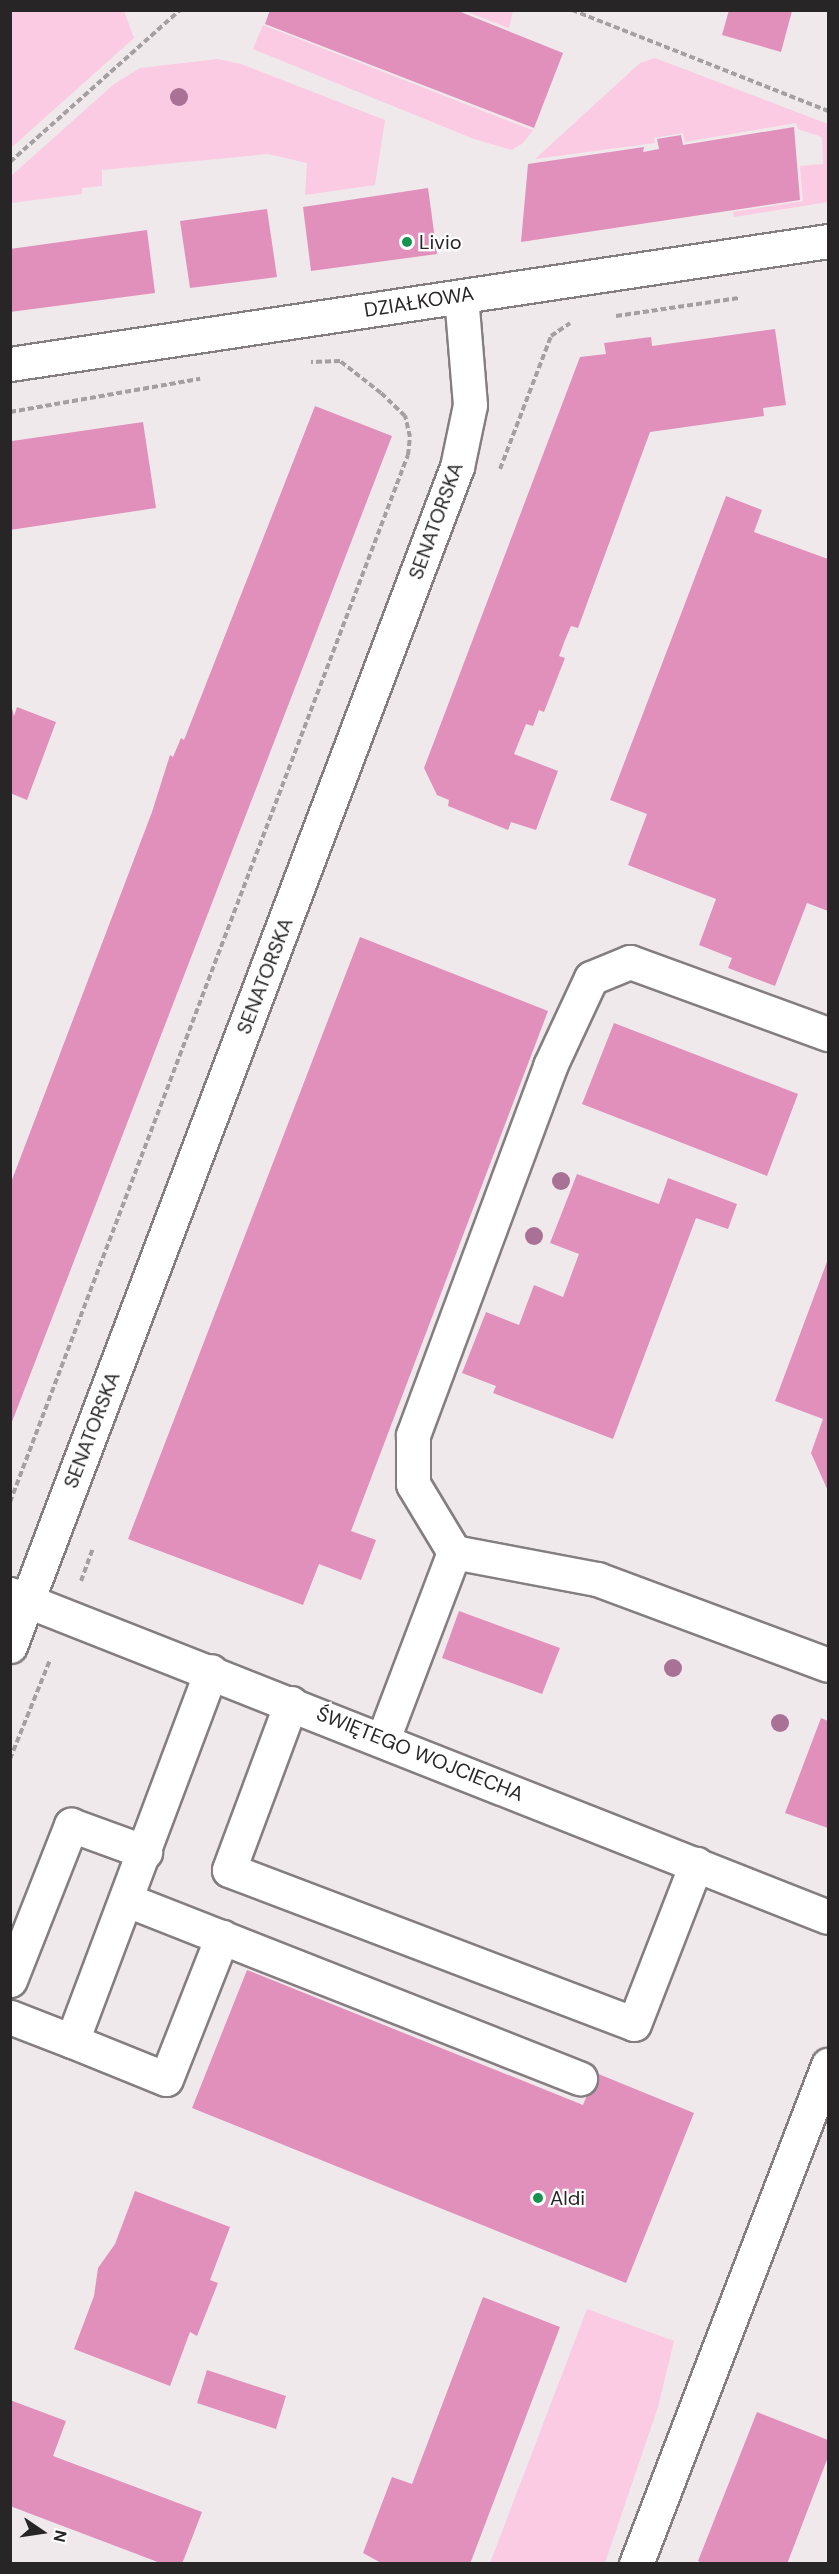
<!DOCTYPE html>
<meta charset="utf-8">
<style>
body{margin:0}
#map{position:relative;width:839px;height:2574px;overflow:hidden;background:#efe9ec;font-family:"DM Sans",sans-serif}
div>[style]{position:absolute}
.green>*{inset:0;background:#facbe3}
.building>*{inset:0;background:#e190bc}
.path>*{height:4px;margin-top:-2px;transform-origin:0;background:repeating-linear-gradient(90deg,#a4a0a2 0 6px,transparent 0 9px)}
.roads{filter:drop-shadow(2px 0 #847e81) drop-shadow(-2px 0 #847e81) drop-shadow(0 2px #847e81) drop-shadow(0 -2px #847e81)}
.minor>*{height:33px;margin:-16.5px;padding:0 16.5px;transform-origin:16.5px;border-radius:16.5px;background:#fff}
.trees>*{width:18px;height:18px;margin:-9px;border-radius:50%;background:#a87195}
.dots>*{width:16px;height:16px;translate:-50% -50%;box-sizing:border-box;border:3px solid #fff;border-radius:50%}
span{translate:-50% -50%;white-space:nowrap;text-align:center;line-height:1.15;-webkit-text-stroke:4.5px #fff;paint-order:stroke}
.poi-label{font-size:20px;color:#272526}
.left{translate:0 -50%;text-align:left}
.street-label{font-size:20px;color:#272526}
.frame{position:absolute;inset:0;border:12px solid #272526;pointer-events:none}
.north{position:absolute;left:12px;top:2502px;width:60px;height:60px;-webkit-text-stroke:4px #fff;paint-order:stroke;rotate:103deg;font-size:16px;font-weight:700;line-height:24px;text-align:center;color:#272526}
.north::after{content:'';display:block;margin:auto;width:21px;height:27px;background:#272526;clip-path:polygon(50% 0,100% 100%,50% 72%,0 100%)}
</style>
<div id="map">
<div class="green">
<div style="clip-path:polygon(11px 10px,124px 11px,134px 38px,11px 148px)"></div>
<div style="clip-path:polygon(464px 11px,513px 11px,509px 28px)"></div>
<div style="clip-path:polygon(263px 25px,532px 130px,533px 130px,523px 143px,512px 150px,474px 139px,253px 49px)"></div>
<div style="clip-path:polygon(655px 58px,828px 124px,828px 202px,734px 217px,733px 212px,803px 201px,800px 166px,823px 164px,822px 137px,798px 129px,796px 123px,685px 142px,683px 133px,654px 138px,655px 143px,535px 159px,640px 63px)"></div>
<div style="clip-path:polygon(218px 59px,241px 64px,385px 120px,375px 185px,305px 195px,307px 163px,268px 154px,102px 170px,102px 186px,82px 188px,82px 194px,11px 203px,11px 176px,114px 84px,140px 68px)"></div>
<div style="clip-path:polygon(587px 2309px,674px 2341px,658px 2407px,605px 2563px,490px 2563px)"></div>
</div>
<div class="building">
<div style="clip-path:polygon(270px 10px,456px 10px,563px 53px,534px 128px,265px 24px)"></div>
<div style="clip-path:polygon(729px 10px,792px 11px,781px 52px,722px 35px)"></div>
<div style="clip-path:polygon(794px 127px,800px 200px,521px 242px,528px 164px,644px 147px,643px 152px,659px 149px,657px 139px,681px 135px,683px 145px)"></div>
<div style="clip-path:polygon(428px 188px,437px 254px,311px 271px,303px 207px)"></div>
<div style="clip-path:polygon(267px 209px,277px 277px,190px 288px,180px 221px)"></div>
<div style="clip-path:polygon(147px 230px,155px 293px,10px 312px,10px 249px)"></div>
<div style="clip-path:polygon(775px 329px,786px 405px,763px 408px,764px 416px,650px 432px,578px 628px,571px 626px,565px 640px,559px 656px,565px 658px,544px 712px,539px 710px,533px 726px,526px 724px,514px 754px,558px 771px,536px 830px,511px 822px,508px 830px,448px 806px,449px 800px,437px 795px,424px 768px,580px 357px,606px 354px,604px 343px,651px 337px,652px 346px)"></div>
<div style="clip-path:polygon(315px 406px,392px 436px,10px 1427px,10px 1185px,152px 812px,170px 755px,173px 757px,181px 738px,184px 740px)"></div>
<div style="clip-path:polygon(143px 422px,156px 508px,10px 530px,12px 441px)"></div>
<div style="clip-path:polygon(726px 496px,762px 510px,754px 532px,828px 559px,828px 911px,807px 903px,775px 986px,728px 968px,732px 958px,699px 945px,716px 899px,628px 865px,647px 814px,610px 800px)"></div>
<div style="clip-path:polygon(11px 704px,14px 716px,17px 707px,56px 722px,27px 800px,10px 793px)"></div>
<div style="clip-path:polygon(360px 937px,548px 1011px,351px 1531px,376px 1540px,361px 1580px,319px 1564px,303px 1605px,128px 1539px)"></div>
<div style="clip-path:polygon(614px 1023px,798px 1094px,767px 1176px,582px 1104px)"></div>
<div style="clip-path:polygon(577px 1174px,659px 1204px,668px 1178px,737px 1204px,728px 1229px,696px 1218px,613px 1439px,493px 1393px,496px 1386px,462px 1373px,486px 1312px,519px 1325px,534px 1285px,563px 1297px,579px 1254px,550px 1243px)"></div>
<div style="clip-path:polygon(828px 1259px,828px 1491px,811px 1453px,823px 1419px,775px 1401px)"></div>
<div style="clip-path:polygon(459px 1611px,560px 1648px,542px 1694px,442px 1658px)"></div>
<div style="clip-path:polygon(821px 1718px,828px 1721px,828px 1828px,785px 1813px)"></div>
<div style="clip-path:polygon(247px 1970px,583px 2105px,596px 2073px,694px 2113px,626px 2283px,192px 2108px)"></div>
<div style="clip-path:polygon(135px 2191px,230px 2227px,210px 2280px,218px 2283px,197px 2336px,190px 2332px,170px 2386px,74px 2349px,94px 2296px,98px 2268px,115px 2244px)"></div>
<div style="clip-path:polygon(483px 2297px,560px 2327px,470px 2564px,383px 2564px,363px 2553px,392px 2477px,412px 2484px)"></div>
<div style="clip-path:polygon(207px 2370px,286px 2396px,276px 2429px,197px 2403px)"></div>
<div style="clip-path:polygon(10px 2400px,66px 2421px,53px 2456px,202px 2512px,182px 2564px,163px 2564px,10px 2506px)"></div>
<div style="clip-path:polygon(757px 2412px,828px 2440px,828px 2457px,787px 2564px,704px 2564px,698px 2561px)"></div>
</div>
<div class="path">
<div style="left:572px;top:10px;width:275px;rotate:21.5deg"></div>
<div style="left:10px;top:162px;width:228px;rotate:-41.8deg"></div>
<div style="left:616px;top:316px;width:124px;rotate:-8.3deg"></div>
<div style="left:10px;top:412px;width:193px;rotate:-9.9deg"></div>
<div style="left:500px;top:469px;width:142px;rotate:-69deg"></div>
<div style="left:551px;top:336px;width:23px;rotate:-34deg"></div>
<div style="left:10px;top:1502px;width:1120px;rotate:-69.19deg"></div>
<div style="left:408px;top:455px;width:18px;rotate:-84deg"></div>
<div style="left:410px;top:437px;width:22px;rotate:-103deg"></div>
<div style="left:405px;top:416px;width:33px;rotate:-136deg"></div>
<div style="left:381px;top:393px;width:52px;rotate:-142deg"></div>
<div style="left:340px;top:361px;width:29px;rotate:178deg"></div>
<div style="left:81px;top:1581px;width:35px;rotate:-70deg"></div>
<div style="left:10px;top:1759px;width:107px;rotate:-68deg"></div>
</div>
<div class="roads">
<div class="minor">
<div style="left:10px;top:364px;width:827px;rotate:-8.55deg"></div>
<div style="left:454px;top:1552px;width:146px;rotate:10.7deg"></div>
<div style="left:597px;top:1579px;width:246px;rotate:20.4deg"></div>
<div style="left:10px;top:1594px;width:879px;rotate:21.55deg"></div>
<div style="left:10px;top:1646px;width:1261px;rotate:-69.24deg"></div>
<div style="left:457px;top:467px;width:63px;rotate:-78.2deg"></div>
<div style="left:470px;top:405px;width:109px;rotate:-94.7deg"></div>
<div style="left:291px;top:1703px;width:178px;rotate:110.4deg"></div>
<div style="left:229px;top:1870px;width:433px;rotate:20.8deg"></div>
<div style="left:634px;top:2024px;width:172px;rotate:-68.8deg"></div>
<div style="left:383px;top:1739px;width:200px;rotate:-69.2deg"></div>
<div style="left:454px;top:1552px;width:79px;rotate:-121.1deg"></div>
<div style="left:413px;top:1484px;width:49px;rotate:-90deg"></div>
<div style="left:413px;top:1435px;width:394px;rotate:-69.6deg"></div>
<div style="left:550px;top:1066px;width:97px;rotate:-65deg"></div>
<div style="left:591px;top:978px;width:42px;rotate:-22.3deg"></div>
<div style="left:630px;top:962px;width:211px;rotate:20deg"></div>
<div style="left:127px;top:1900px;width:487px;rotate:21.5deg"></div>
<div style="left:10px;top:1980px;width:167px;rotate:-68.5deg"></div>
<div style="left:71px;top:1825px;width:79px;rotate:20deg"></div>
<div style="left:10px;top:2017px;width:66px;rotate:21.2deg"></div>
<div style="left:72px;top:2041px;width:395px;rotate:-69.4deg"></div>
<div style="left:72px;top:2041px;width:101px;rotate:22deg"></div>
<div style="left:166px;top:2079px;width:153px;rotate:-68.5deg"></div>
<div style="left:636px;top:2564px;width:535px;rotate:-68.95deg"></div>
</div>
</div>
<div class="trees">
<div style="left:179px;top:97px"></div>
<div style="left:561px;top:1181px"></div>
<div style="left:534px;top:1236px"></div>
<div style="left:673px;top:1668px"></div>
<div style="left:780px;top:1723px"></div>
</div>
<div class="dots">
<div style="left:407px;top:242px;background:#179350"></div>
<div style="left:538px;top:2198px;background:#179350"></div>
</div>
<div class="poi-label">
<span class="left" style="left:419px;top:242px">Livio</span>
<span class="left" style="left:550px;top:2198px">Aldi</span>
</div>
<div class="street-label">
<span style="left:419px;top:302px;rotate:-9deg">DZIAŁKOWA</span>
<span style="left:436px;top:521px;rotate:-70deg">SENATORSKA</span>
<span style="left:265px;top:976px;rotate:-69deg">SENATORSKA</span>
<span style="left:92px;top:1430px;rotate:-69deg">SENATORSKA</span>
<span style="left:420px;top:1754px;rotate:22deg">ŚWIĘTEGO WOJCIECHA</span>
</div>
<div class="frame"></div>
<div class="north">N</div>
</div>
